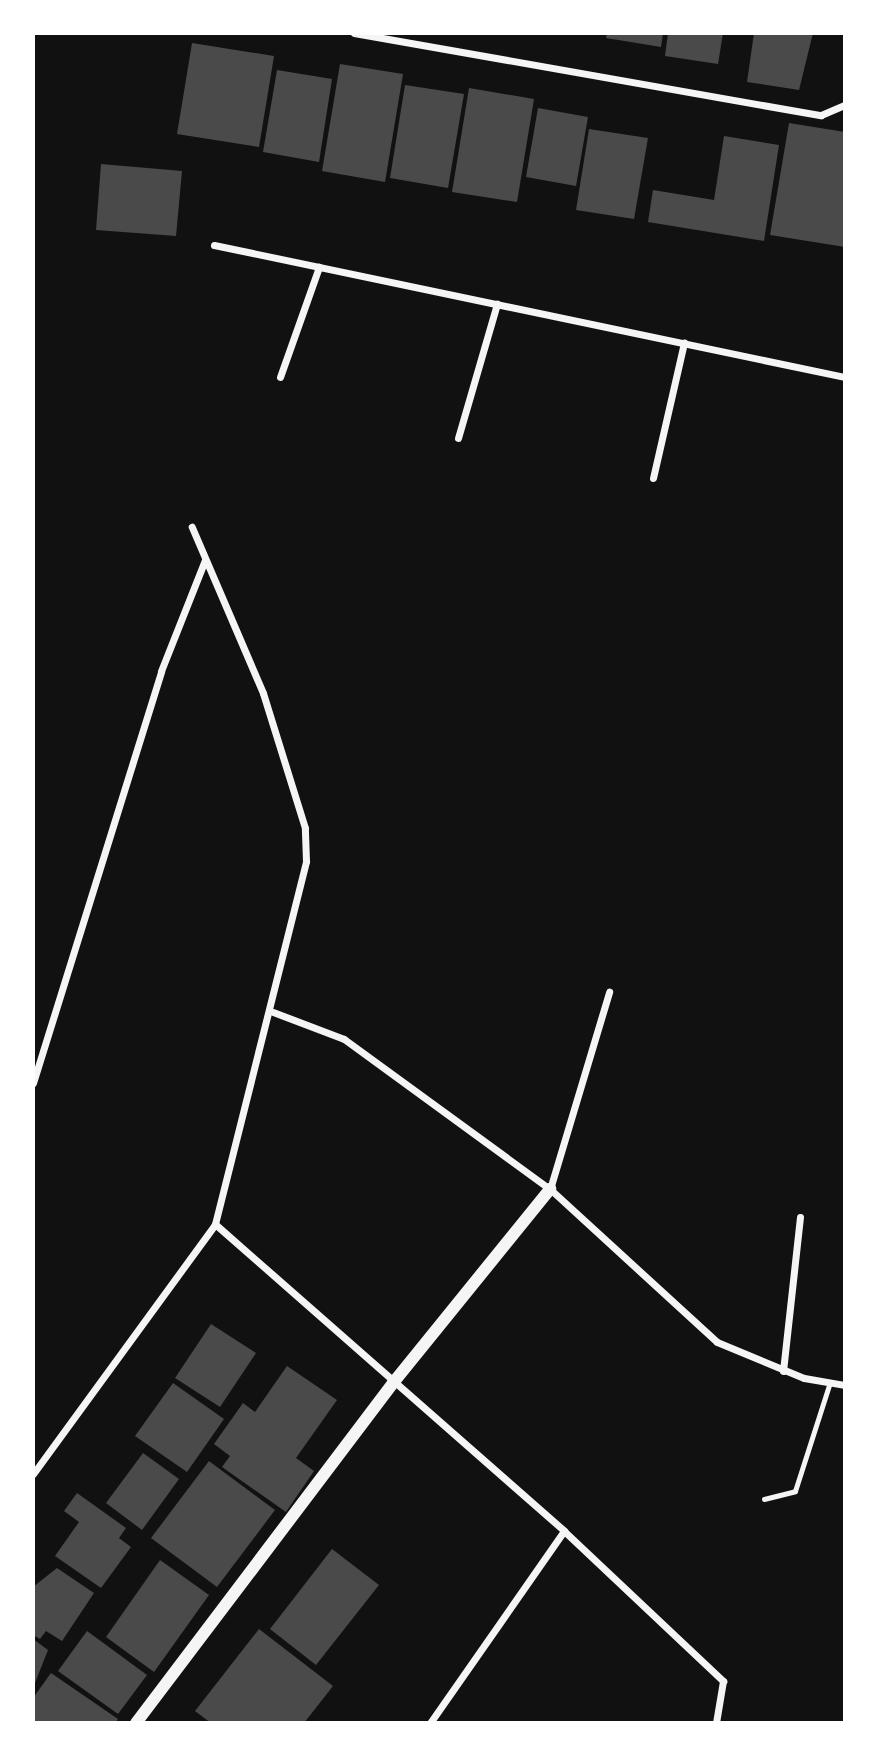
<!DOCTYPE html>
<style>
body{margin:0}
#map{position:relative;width:878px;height:1756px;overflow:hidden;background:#111;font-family:"DM Sans",sans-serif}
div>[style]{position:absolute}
.building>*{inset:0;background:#4a4a4a}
.service>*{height:5px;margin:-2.5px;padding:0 2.5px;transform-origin:2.5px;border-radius:2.5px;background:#f5f5f5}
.minor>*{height:7px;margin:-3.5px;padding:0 3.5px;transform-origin:3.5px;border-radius:3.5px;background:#f5f5f5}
.tertiary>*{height:12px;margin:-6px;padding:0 6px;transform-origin:6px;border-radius:6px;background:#f5f5f5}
span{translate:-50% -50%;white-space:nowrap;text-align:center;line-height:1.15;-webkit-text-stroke:7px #fff;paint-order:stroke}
.frame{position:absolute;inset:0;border:35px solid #fff;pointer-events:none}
</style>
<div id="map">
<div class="building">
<div style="clip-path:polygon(607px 33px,663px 33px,661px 47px,606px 38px)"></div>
<div style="clip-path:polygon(668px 33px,723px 33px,718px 64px,665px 56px)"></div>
<div style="clip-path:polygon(754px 33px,813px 33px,799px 90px,747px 82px)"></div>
<div style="clip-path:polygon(192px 43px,274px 56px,259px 147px,177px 134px)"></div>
<div style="clip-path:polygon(340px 64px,403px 74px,385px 182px,322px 171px)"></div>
<div style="clip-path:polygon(277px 70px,332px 79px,319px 162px,263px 152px)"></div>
<div style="clip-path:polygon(405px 85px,464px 94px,448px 188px,390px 178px)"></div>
<div style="clip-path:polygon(469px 88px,534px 99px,517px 202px,452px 192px)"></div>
<div style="clip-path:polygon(538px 108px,588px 117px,576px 186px,526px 177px)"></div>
<div style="clip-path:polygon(789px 123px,845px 132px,845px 247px,770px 235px)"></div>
<div style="clip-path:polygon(589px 129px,648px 138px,634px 219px,576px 210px)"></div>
<div style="clip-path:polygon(724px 136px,779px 145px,764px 241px,648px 222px,653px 190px,714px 200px)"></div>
<div style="clip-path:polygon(101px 164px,182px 171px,176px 236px,96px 230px)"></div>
<div style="clip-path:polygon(211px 1324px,256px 1353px,220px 1407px,175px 1378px)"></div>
<div style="clip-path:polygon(287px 1366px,337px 1400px,296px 1458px,314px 1471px,286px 1512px,222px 1467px,230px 1456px,214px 1444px,243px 1403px,255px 1412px)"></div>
<div style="clip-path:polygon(173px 1383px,224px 1419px,187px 1472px,135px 1436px)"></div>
<div style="clip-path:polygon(143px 1453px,179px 1479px,142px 1530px,106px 1503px)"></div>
<div style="clip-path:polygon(209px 1461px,275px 1510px,217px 1587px,151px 1538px)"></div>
<div style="clip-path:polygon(77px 1493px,126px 1528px,119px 1538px,131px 1547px,101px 1588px,55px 1556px,79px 1522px,64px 1511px)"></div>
<div style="clip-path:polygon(332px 1549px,379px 1585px,316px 1665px,270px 1629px)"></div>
<div style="clip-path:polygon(160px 1560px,209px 1595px,154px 1672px,106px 1637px)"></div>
<div style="clip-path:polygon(57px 1568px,94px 1593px,62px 1641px,46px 1631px,40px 1639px,33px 1635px,33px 1587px)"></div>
<div style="clip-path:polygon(259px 1629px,333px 1686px,304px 1723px,211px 1723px,195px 1711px)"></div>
<div style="clip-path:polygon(87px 1631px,147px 1675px,118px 1714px,58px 1671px)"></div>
<div style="clip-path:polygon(33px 1639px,48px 1650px,33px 1688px)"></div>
<div style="clip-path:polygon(51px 1673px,118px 1719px,115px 1723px,33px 1723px,33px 1698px)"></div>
</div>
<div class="service">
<div style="left:764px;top:1499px;width:32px;rotate:-14deg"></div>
<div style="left:795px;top:1491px;width:114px;rotate:-72.2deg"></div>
</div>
<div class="minor">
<div style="left:354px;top:33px;width:474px;rotate:10deg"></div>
<div style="left:821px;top:115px;width:26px;rotate:-23deg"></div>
<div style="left:214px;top:245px;width:645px;rotate:11.82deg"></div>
<div style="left:280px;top:377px;width:117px;rotate:-70.5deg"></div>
<div style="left:458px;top:438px;width:140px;rotate:-73.8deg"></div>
<div style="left:653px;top:478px;width:139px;rotate:-77.1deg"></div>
<div style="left:273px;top:1012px;width:76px;rotate:20.8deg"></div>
<div style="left:344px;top:1039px;width:255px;rotate:36.1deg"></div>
<div style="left:550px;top:1189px;width:226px;rotate:42.5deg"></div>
<div style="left:717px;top:1342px;width:94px;rotate:22.5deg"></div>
<div style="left:804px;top:1378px;width:42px;rotate:9.7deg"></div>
<div style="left:33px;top:1083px;width:431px;rotate:-72.7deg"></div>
<div style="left:161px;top:671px;width:119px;rotate:-68.4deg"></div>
<div style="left:550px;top:1189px;width:206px;rotate:-73.3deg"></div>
<div style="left:215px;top:1224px;width:465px;rotate:41.3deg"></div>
<div style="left:564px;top:1531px;width:219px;rotate:43.3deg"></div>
<div style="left:723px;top:1681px;width:43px;rotate:99.5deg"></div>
<div style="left:783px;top:1371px;width:155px;rotate:-83.7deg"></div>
<div style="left:33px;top:1474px;width:309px;rotate:-53.9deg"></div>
<div style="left:215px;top:1224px;width:374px;rotate:-75.9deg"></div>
<div style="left:306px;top:861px;width:33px;rotate:-92deg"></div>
<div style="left:305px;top:828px;width:141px;rotate:-107.3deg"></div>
<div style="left:263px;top:693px;width:181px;rotate:-113.2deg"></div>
<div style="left:430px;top:1723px;width:234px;rotate:-55.1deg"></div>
</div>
<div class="tertiary">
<div style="left:136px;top:1723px;width:426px;rotate:-52.9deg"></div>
<div style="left:393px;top:1383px;width:250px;rotate:-51deg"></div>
</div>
<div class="frame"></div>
</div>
